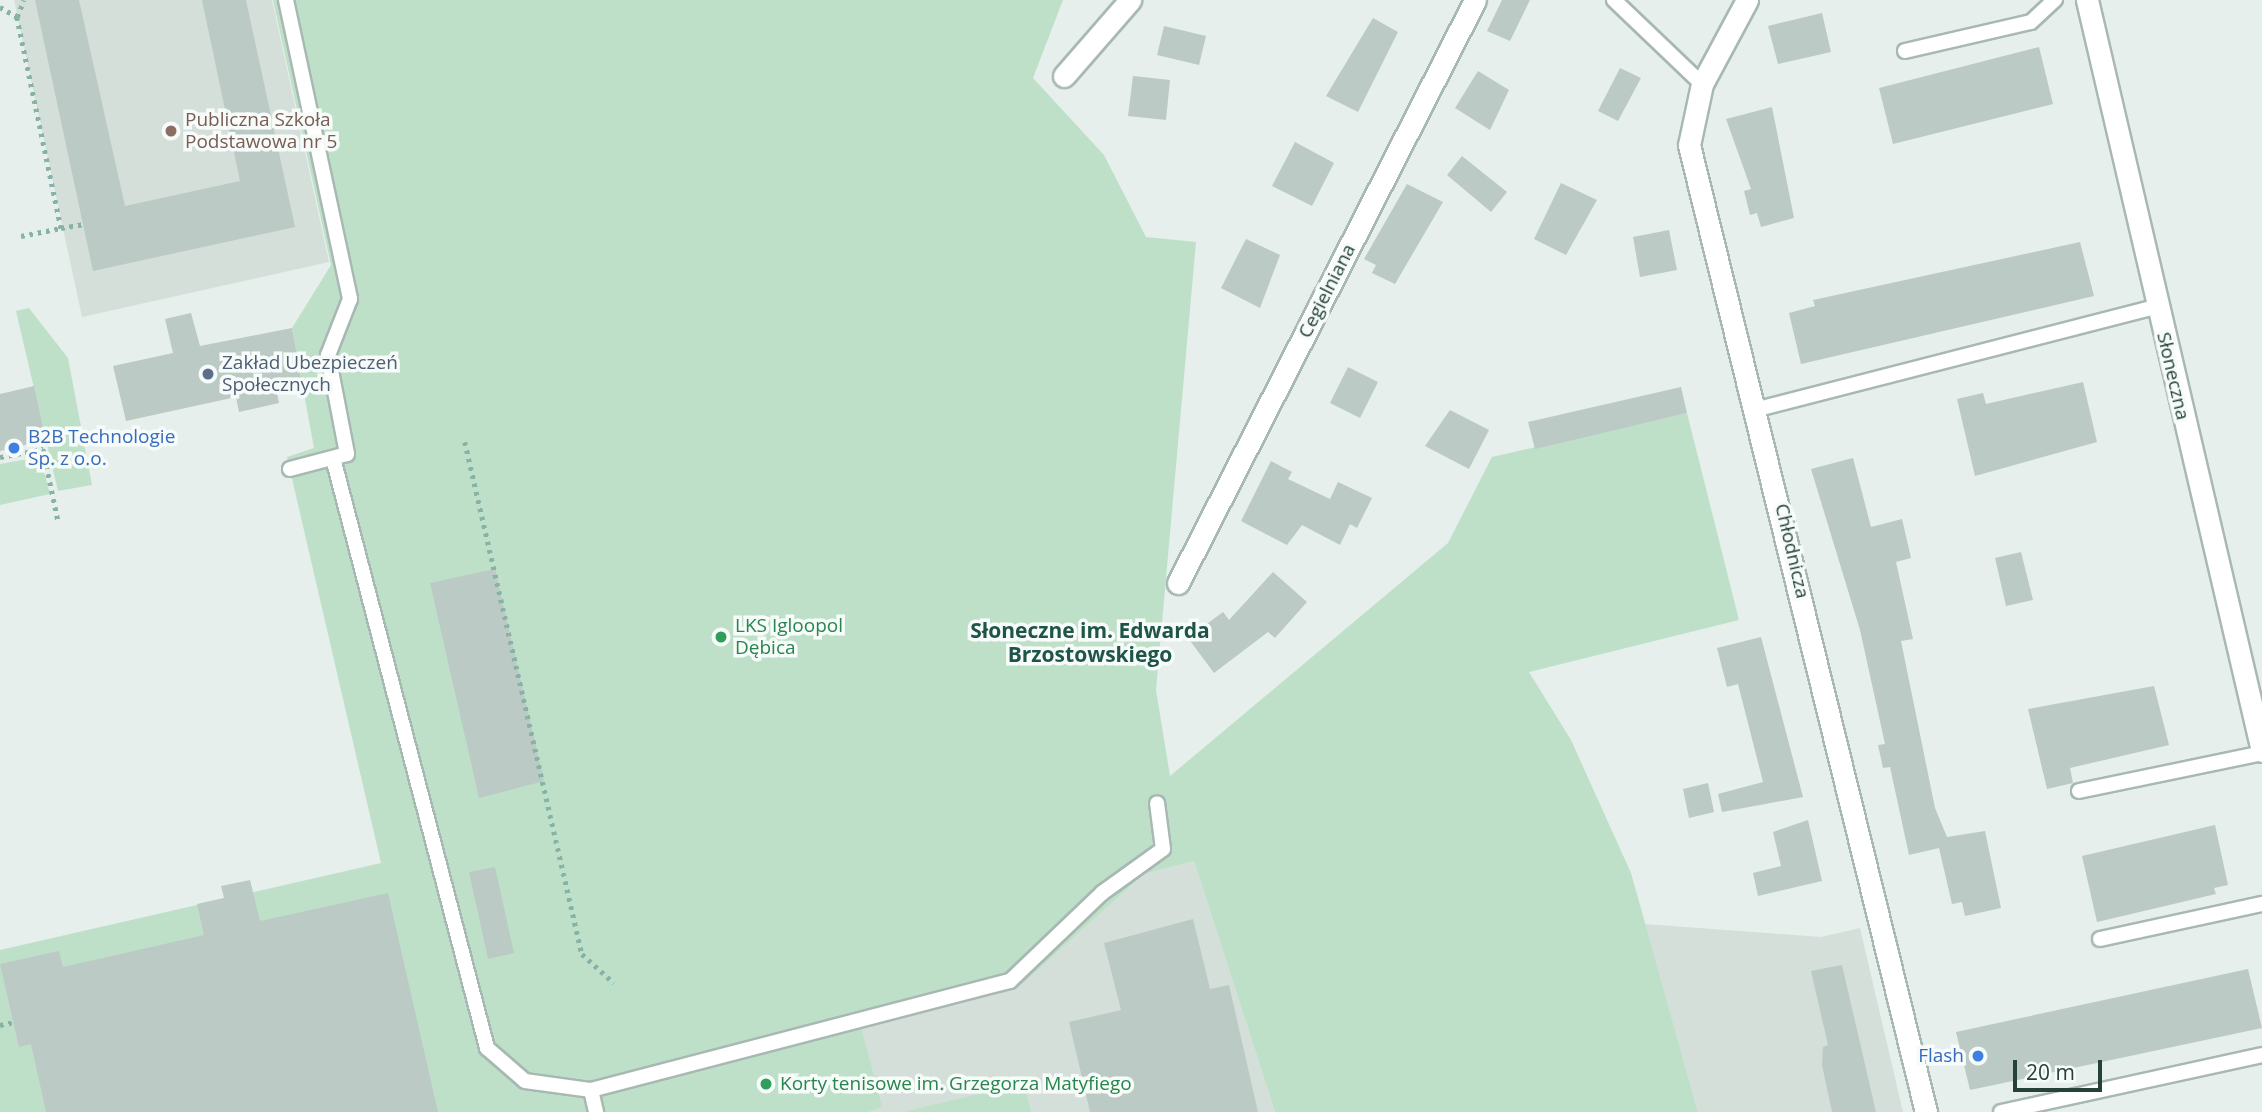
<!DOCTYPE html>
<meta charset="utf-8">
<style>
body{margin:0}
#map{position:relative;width:2262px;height:1112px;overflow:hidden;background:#e6efeb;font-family:"Open Sans",sans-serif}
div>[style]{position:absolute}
.built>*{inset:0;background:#d4dfda}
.green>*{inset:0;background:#bfe0c8}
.building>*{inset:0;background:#bbcac4}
.path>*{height:4.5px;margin-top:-2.25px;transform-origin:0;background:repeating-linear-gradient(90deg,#86b3a5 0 3.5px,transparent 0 8.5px)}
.roads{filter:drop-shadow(2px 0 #a8b8b2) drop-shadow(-2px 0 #a8b8b2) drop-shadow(0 2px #a8b8b2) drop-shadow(0 -2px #a8b8b2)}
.service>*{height:14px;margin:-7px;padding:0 7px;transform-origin:7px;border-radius:7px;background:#fff}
.minor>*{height:21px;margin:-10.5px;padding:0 10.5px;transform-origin:10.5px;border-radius:10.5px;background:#fff}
.dots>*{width:19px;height:19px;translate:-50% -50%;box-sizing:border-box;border:4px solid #f7fbf9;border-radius:50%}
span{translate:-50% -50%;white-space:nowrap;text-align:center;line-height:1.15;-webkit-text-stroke:7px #f7fbf9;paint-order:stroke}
.education-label{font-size:19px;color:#785e54}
.left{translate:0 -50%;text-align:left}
.street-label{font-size:19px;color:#24423a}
.service-label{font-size:19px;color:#4e5e75}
.shop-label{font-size:19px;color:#366cbe}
.right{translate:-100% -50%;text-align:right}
.leisure-label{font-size:19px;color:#27864d}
.neighbourhood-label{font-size:21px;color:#1f5548;font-weight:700}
.scale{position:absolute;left:2013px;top:1060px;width:89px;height:32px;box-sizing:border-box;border:4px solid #24423a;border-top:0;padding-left:9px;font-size:21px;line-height:24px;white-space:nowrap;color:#24423a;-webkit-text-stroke:5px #f7fbf9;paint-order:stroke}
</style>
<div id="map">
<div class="built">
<div style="clip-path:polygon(14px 0,272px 0,329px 262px,82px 317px)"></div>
<div style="clip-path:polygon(1194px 861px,1275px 1112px,869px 1112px,881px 1107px,861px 1026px,1019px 987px,1144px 874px)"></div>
<div style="clip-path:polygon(1645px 924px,1821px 937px,1860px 928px,1903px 1112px,1698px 1112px)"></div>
</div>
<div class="green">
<div style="clip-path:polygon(273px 0,1063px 0,1033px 78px,1104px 155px,1146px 237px,1196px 242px,1156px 690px,1170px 776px,1448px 543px,1492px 457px,1687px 413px,1739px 620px,1529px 672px,1571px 740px,1631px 873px,1698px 1112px,1275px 1112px,1194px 861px,1144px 874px,1019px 987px,861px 1026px,882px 1107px,869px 1112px,0 1112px,0 950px,381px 863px,287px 457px,314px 448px,292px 328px,331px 265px)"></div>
<div style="clip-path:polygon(29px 308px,68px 358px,92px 485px,58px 491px,16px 311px)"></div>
<div style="clip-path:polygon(40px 457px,50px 494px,0 505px,0 464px)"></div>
<div style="clip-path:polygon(1024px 1083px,1031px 1112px,903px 1112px)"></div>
</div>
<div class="building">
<div style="clip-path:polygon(35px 0,79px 0,125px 206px,240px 181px,202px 0,246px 0,295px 227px,93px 271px)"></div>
<div style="clip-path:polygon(1502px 0,1530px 0,1510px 41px,1487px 31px)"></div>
<div style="clip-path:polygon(1822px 13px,1831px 52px,1778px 64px,1768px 26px)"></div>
<div style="clip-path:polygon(1373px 18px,1398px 32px,1358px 112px,1326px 96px)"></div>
<div style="clip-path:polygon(1164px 26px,1206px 36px,1199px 65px,1157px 55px)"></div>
<div style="clip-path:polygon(2039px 47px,2053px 104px,1893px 144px,1879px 88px)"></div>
<div style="clip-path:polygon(1620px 68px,1641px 78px,1618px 121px,1598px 111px)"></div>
<div style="clip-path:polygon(1478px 71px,1509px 90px,1490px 130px,1455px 108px)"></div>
<div style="clip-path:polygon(1133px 76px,1170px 80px,1166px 120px,1128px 116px)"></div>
<div style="clip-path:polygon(1772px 107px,1794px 218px,1761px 227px,1757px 213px,1750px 215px,1744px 191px,1751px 189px,1726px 119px)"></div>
<div style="clip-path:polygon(1295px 142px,1334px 163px,1312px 206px,1272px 186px)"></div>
<div style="clip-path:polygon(1462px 156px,1507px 192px,1491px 212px,1447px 175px)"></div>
<div style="clip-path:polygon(1561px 183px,1597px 200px,1566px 255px,1534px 239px)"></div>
<div style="clip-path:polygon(1407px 184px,1443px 202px,1395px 284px,1372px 273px,1376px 265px,1364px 259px)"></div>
<div style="clip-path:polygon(1669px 230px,1677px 270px,1640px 277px,1633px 237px)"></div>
<div style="clip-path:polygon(1246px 239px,1280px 255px,1260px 308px,1221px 288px)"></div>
<div style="clip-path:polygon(2080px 242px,2094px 296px,1801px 364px,1789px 313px,1815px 306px,1813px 300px)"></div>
<div style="clip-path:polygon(191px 313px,200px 346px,292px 328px,302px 383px,276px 388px,279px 403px,257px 408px,239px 412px,236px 397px,126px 421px,113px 366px,173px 353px,165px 319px)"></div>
<div style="clip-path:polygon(1348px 367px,1378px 382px,1360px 418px,1330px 403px)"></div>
<div style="clip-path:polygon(2083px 382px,2097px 442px,1975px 476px,1957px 399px,1983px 393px,1986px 404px)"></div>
<div style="clip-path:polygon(34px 386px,46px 440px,0 451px,0 394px)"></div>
<div style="clip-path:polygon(1681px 387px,1687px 413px,1535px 449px,1528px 422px)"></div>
<div style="clip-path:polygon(1450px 410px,1489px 430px,1469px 469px,1425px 446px)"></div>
<div style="clip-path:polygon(1853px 458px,1871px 527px,1902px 519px,1911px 558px,1896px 562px,1913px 639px,1901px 641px,1935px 808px,1947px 837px,1985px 831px,2001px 908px,1965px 916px,1962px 902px,1952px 904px,1939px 848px,1909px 855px,1890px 767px,1883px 768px,1878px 745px,1885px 744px,1860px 630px,1811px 469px)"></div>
<div style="clip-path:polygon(1271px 461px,1292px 472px,1288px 479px,1330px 499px,1338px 482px,1372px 498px,1357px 528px,1350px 524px,1340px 545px,1302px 525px,1287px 545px,1241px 521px)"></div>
<div style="clip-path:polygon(2021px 552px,2033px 600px,2006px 606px,1995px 558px)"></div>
<div style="clip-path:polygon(495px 569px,544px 781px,479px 798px,430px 583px)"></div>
<div style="clip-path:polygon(1273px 572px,1307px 602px,1275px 638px,1268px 632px,1214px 673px,1188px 638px,1223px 612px,1229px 620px)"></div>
<div style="clip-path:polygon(1761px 637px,1803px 797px,1722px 812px,1718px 794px,1763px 782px,1738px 684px,1727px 687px,1717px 648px)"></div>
<div style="clip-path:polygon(2154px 686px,2169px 745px,2070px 768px,2073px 783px,2047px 789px,2028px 709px)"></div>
<div style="clip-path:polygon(1708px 783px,1714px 812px,1689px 818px,1683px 789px)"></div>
<div style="clip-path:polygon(1808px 820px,1822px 881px,1758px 896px,1753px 873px,1781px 866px,1773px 832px)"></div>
<div style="clip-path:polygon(2215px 825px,2228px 885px,2214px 888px,2216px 894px,2097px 922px,2082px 856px)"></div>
<div style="clip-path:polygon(495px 867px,514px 953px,488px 959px,469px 872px)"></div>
<div style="clip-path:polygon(250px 880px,260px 921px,388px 893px,438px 1112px,46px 1112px,31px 1044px,19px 1047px,0 964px,59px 951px,63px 967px,204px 935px,197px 904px,224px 898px,221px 886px)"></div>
<div style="clip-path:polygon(1193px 919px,1210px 989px,1229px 985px,1258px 1112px,1090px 1112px,1069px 1022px,1121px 1010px,1104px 943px)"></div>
<div style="clip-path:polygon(1842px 965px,1876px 1112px,1832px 1112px,1822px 1065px,1823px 1047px,1828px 1045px,1811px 971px)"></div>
<div style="clip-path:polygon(2248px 969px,2262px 1028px,1970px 1090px,1956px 1032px)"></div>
</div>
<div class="path">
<div style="left:0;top:7px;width:20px;rotate:30deg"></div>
<div style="left:17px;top:17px;width:216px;rotate:78.2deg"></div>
<div style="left:61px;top:228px;width:22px;rotate:-10deg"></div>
<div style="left:17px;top:17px;width:18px;rotate:-68deg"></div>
<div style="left:21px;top:236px;width:41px;rotate:-11.3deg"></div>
<div style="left:465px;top:442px;width:525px;rotate:77.13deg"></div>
<div style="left:582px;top:954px;width:43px;rotate:42.2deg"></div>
<div style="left:0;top:457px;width:44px;rotate:-10.5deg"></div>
<div style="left:43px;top:449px;width:73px;rotate:78.1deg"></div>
<div style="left:0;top:1025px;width:14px;rotate:-12deg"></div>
</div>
<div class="roads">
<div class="service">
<div style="left:286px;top:0;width:306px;rotate:77.9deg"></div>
<div style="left:350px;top:299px;width:60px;rotate:111.4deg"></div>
<div style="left:328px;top:355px;width:101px;rotate:79.1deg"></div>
<div style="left:347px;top:454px;width:59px;rotate:165.3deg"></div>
<div style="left:1614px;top:0;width:122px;rotate:43.7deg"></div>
<div style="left:1905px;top:51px;width:129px;rotate:-13deg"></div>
<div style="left:2031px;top:22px;width:33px;rotate:-43deg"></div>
<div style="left:1758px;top:409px;width:411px;rotate:-14.4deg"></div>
<div style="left:333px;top:458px;width:610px;rotate:75.37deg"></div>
<div style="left:487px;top:1048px;width:50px;rotate:41deg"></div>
<div style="left:525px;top:1081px;width:67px;rotate:7.8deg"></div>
<div style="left:591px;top:1090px;width:433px;rotate:-14.6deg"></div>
<div style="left:1010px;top:981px;width:127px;rotate:-43.7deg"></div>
<div style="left:1102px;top:893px;width:75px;rotate:-35.8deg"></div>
<div style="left:1163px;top:849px;width:46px;rotate:-97.4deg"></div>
<div style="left:2079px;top:791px;width:187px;rotate:-11.7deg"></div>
<div style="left:2100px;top:939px;width:166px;rotate:-12.2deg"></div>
<div style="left:591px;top:1090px;width:23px;rotate:77deg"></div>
<div style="left:2001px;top:1112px;width:267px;rotate:-12.3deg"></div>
</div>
<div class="minor">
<div style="left:1747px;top:0;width:95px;rotate:118.2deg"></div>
<div style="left:1702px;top:84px;width:62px;rotate:102deg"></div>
<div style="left:1689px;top:145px;width:996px;rotate:76.23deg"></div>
<div style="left:2087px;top:0;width:771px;rotate:76.88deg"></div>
<div style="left:1064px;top:76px;width:101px;rotate:-49deg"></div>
<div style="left:1178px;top:583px;width:654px;rotate:-63deg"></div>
</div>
</div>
<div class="dots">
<div style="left:171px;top:131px;background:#8d6e63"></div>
<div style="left:208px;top:374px;background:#5c6f8a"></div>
<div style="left:14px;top:448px;background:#3f7fe0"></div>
<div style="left:721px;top:637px;background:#2e9e5b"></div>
<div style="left:1978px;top:1056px;background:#3f7fe0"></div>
<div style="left:766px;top:1084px;background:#2e9e5b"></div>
</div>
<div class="education-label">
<span class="left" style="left:185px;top:131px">Publiczna Szkoła<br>Podstawowa nr 5</span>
</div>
<div class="street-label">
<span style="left:1327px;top:291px;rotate:-63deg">Cegielniana</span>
<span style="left:2173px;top:376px;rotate:77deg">Słoneczna</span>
<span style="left:1792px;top:551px;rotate:77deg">Chłodnicza</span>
</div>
<div class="service-label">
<span class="left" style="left:222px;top:374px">Zakład Ubezpieczeń<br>Społecznych</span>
</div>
<div class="shop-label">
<span class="left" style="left:28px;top:448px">B2B Technologie<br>Sp. z o.o.</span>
<span class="right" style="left:1964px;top:1056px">Flash</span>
</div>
<div class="leisure-label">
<span class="left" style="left:735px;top:637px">LKS Igloopol<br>Dębica</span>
<span class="left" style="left:780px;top:1084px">Korty tenisowe im. Grzegorza Matyfiego</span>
</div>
<div class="neighbourhood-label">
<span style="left:1090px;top:642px">Słoneczne im. Edwarda<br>Brzostowskiego</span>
</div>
<div class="scale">20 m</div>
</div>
